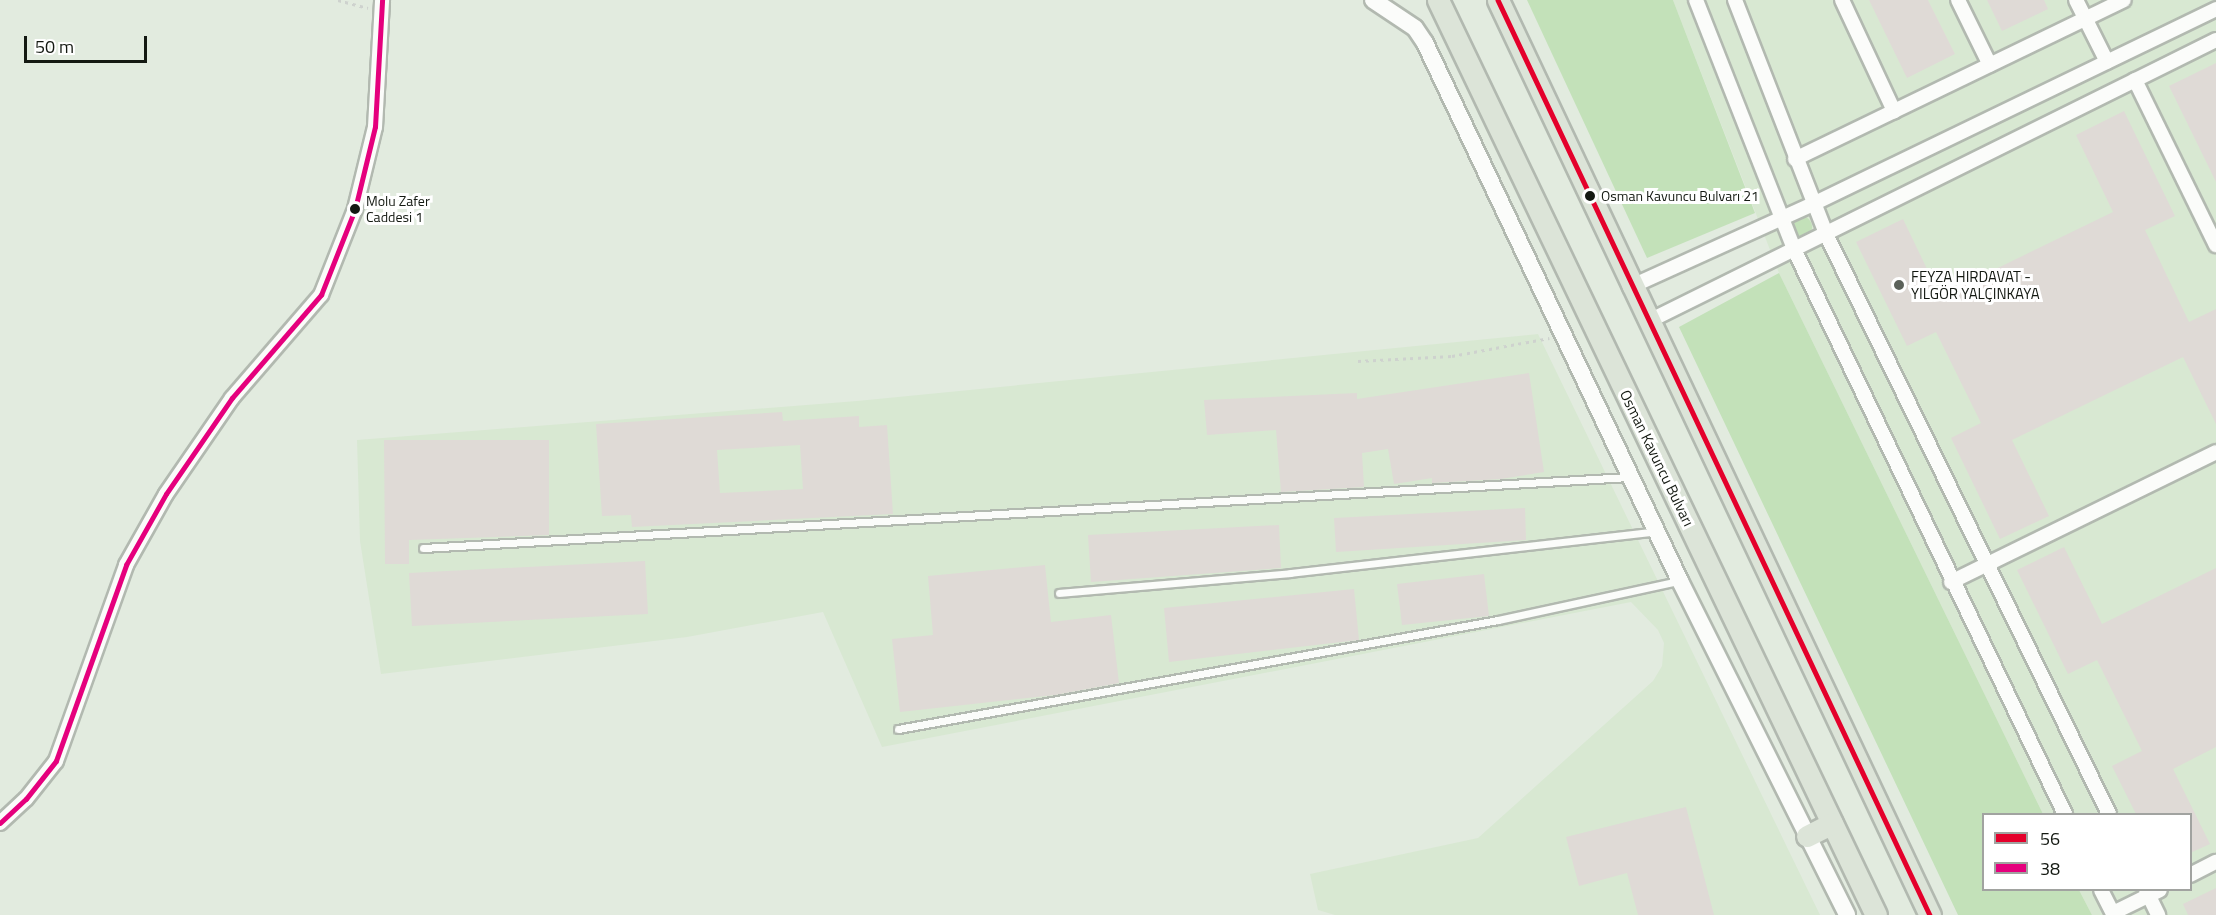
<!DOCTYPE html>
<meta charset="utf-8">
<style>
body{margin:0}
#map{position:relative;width:2216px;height:915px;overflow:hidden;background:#e2ebdf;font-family:"Titillium Web",sans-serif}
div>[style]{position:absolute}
.built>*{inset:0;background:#d8e8d2}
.green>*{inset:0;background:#c3e1b9}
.round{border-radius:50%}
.building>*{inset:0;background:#dfdad6}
.path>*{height:3px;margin-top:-1.5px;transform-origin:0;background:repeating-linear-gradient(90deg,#ced2ce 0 3px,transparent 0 7.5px)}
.roads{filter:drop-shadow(2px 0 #b2b9b0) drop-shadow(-2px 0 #b2b9b0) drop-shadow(0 2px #b2b9b0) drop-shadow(0 -2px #b2b9b0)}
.service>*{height:7px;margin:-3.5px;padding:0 3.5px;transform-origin:3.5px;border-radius:3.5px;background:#fbfcfa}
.minor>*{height:14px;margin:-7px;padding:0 7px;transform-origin:7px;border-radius:7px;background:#fbfcfa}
.tertiary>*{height:16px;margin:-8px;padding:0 8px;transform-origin:8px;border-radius:8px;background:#fbfcfa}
.trunk>*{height:21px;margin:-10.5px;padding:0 10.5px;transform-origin:10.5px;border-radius:10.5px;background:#dce4d8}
.bus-1>*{height:4.5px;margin:-2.25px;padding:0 2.25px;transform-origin:2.25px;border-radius:2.25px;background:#e4002b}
.bus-2>*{height:4.5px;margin:-2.25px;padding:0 2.25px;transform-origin:2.25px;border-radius:2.25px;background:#e5007d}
.dots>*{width:16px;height:16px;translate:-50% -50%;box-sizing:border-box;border:3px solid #fff;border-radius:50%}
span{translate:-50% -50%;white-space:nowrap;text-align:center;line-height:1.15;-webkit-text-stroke:6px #fff;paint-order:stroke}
.bus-label{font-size:14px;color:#141912}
.left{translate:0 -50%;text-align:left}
.poi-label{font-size:15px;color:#141912}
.street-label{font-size:15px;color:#141912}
.legend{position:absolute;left:1982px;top:813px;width:210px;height:78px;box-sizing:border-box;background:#fff;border:2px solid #a1a3a0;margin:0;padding:8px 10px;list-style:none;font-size:18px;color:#141912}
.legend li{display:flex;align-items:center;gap:12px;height:30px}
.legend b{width:30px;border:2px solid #a1a3a0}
.scale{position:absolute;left:24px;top:36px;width:123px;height:27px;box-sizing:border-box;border:3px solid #141912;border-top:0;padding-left:8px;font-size:18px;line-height:21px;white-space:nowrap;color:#141912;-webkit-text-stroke:4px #fff;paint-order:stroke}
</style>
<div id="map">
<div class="built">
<div style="clip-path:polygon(1673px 0,2216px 0,2216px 915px,2092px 915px,2079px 890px,2190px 890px,2190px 814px,2043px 814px,1779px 273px)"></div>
<div style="clip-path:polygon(1538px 334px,1820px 915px,1335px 915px,1318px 910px,1310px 874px,1478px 838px,1653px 681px,1662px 666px,1664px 643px,1658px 630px,1631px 602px,882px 747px,823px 612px,687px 637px,381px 674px,360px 541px,357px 440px,857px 401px)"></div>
</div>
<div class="green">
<div style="clip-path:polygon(1527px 0,1673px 0,1755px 213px,1647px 258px)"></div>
<div class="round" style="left:1790px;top:216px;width:22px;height:22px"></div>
<div style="clip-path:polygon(1779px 273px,2043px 814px,1984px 814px,1984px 890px,2079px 890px,2092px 915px,1958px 915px,1679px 327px)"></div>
</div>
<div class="building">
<div style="clip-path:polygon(1869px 0,1928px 0,1955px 54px,1907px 78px)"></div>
<div style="clip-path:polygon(1987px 0,2044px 0,2048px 9px,2002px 31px)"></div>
<div style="clip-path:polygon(2216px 63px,2216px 182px,2169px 86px)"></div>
<div style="clip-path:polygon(2124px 111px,2175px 216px,2145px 230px,2189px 322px,2216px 309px,2216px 424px,2183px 357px,2012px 440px,2049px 516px,2000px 539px,1951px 438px,1981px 423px,1936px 332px,1907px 346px,1856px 242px,1903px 219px,1940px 296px,2113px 212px,2076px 135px)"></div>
<div style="clip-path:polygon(1529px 373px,1544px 472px,1501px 479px,1432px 483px,1432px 478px,1394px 484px,1388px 449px,1362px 453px,1364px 487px,1281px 492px,1276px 430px,1207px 435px,1204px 400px,1357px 393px,1357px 399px)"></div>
<div style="clip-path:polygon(evenodd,782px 412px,783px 421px,859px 416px,859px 427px,887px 425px,893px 514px,632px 527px,631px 515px,602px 516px,596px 424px,782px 412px,800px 445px,803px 489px,720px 493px,717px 450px,800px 445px)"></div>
<div style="clip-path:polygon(384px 440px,549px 440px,549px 535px,409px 540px,409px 564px,385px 564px)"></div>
<div style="clip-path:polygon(1525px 508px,1526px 540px,1336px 552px,1334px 518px)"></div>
<div style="clip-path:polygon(1279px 525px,1281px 568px,1091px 582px,1088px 535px)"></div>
<div style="clip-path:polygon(2064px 547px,2102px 624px,2216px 568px,2216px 747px,2173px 769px,2210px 844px,2190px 853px,2190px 814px,2136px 814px,2112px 766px,2142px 751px,2097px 660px,2068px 674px,2017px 570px)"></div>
<div style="clip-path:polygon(645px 561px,648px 614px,412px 626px,409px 573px)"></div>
<div style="clip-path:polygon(1045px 565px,1051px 622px,1111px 615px,1119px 683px,1055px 695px,900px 712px,892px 639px,933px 635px,928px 576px)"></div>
<div style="clip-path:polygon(1484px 574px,1489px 616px,1402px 625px,1397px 584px)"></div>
<div style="clip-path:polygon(1354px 589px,1359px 640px,1169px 662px,1164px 608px)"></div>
<div style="clip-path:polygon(1686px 807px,1714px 915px,1638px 915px,1627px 873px,1579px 886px,1566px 837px)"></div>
<div style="clip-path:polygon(2216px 888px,2216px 915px,2188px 915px,2183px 904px)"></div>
</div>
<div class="path">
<div style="left:338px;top:0;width:31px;rotate:15deg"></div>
<div style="left:1358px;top:361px;width:94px;rotate:-3deg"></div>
<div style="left:1452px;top:356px;width:99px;rotate:-10.5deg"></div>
</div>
<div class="roads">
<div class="service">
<div style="left:423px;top:548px;width:1209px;rotate:-3.37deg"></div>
<div style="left:1059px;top:593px;width:232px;rotate:-4.9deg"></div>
<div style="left:1290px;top:573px;width:368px;rotate:-6.5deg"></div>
<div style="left:898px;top:729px;width:610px;rotate:-10.3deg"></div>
<div style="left:1498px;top:620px;width:185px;rotate:-12.2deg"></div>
</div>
<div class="minor">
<div style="left:1696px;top:0;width:268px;rotate:68.5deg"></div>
<div style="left:1794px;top:249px;width:627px;rotate:64.38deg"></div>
<div style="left:1735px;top:0;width:251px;rotate:68.7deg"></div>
<div style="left:1826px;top:234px;width:645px;rotate:63.99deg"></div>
<div style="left:1842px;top:0;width:123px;rotate:64.9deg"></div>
<div style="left:1958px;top:0;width:72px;rotate:63.8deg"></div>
<div style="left:2076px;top:0;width:69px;rotate:63.4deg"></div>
<div style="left:2135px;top:80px;width:184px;rotate:63.9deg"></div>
<div style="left:1795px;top:159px;width:365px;rotate:-25.8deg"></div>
<div style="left:1630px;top:287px;width:201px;rotate:-24.4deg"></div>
<div style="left:1813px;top:204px;width:448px;rotate:-25.8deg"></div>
<div style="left:1647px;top:322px;width:635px;rotate:-26.36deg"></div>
<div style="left:1951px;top:582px;width:295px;rotate:-26.1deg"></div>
<div style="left:0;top:823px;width:35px;rotate:-43deg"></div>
<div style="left:26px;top:799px;width:48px;rotate:-51.7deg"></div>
<div style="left:56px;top:761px;width:208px;rotate:-70.3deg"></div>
<div style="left:126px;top:565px;width:81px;rotate:-60.6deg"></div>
<div style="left:166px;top:494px;width:116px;rotate:-55.5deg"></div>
<div style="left:232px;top:398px;width:136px;rotate:-49.2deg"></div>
<div style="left:321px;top:295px;width:92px;rotate:-68.4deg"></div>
<div style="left:355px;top:209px;width:84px;rotate:-76.3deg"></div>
<div style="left:375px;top:127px;width:127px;rotate:-86.8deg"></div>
<div style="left:2190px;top:875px;width:29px;rotate:-27deg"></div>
<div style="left:2101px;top:890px;width:28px;rotate:63deg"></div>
<div style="left:2146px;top:890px;width:28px;rotate:64deg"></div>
<div style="left:2113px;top:913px;width:52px;rotate:-26.1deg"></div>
</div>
<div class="tertiary">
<div style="left:1373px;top:0;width:50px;rotate:33.7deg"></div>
<div style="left:1415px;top:28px;width:18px;rotate:56deg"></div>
<div style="left:1425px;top:43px;width:595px;rotate:64.64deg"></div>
<div style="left:1680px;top:581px;width:373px;rotate:63.4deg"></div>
</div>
<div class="trunk">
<div style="left:1438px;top:0;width:1014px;rotate:64.42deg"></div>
<div style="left:1498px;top:0;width:1012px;rotate:64.73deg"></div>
<div style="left:1807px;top:836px;width:28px;rotate:-27deg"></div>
</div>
</div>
<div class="bus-1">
<div style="left:1498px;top:0;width:1012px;rotate:64.73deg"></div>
</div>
<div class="bus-2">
<div style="left:0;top:823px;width:35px;rotate:-43deg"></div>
<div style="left:26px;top:799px;width:48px;rotate:-51.7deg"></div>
<div style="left:56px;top:761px;width:208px;rotate:-70.3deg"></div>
<div style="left:126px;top:565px;width:81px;rotate:-60.6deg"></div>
<div style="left:166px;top:494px;width:116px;rotate:-55.5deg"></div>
<div style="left:232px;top:398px;width:136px;rotate:-49.2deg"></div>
<div style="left:321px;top:295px;width:92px;rotate:-68.4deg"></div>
<div style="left:355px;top:209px;width:84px;rotate:-76.3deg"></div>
<div style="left:375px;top:127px;width:127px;rotate:-86.8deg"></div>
</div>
<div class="dots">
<div style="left:1590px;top:196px;background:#141912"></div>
<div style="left:355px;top:209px;background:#141912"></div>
<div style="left:1899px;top:285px;background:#5c625a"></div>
</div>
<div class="bus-label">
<span class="left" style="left:1601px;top:196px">Osman Kavuncu Bulvarı 21</span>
<span class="left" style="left:366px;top:209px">Molu Zafer<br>Caddesi 1</span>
</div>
<div class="poi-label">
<span class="left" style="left:1911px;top:285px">FEYZA HIRDAVAT -<br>YILGÖR YALÇINKAYA</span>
</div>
<div class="street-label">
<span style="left:1657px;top:458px;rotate:64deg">Osman Kavuncu Bulvarı</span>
</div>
<ul class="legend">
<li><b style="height:8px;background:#e4002b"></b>56</li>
<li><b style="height:8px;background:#e5007d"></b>38</li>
</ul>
<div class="scale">50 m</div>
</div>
